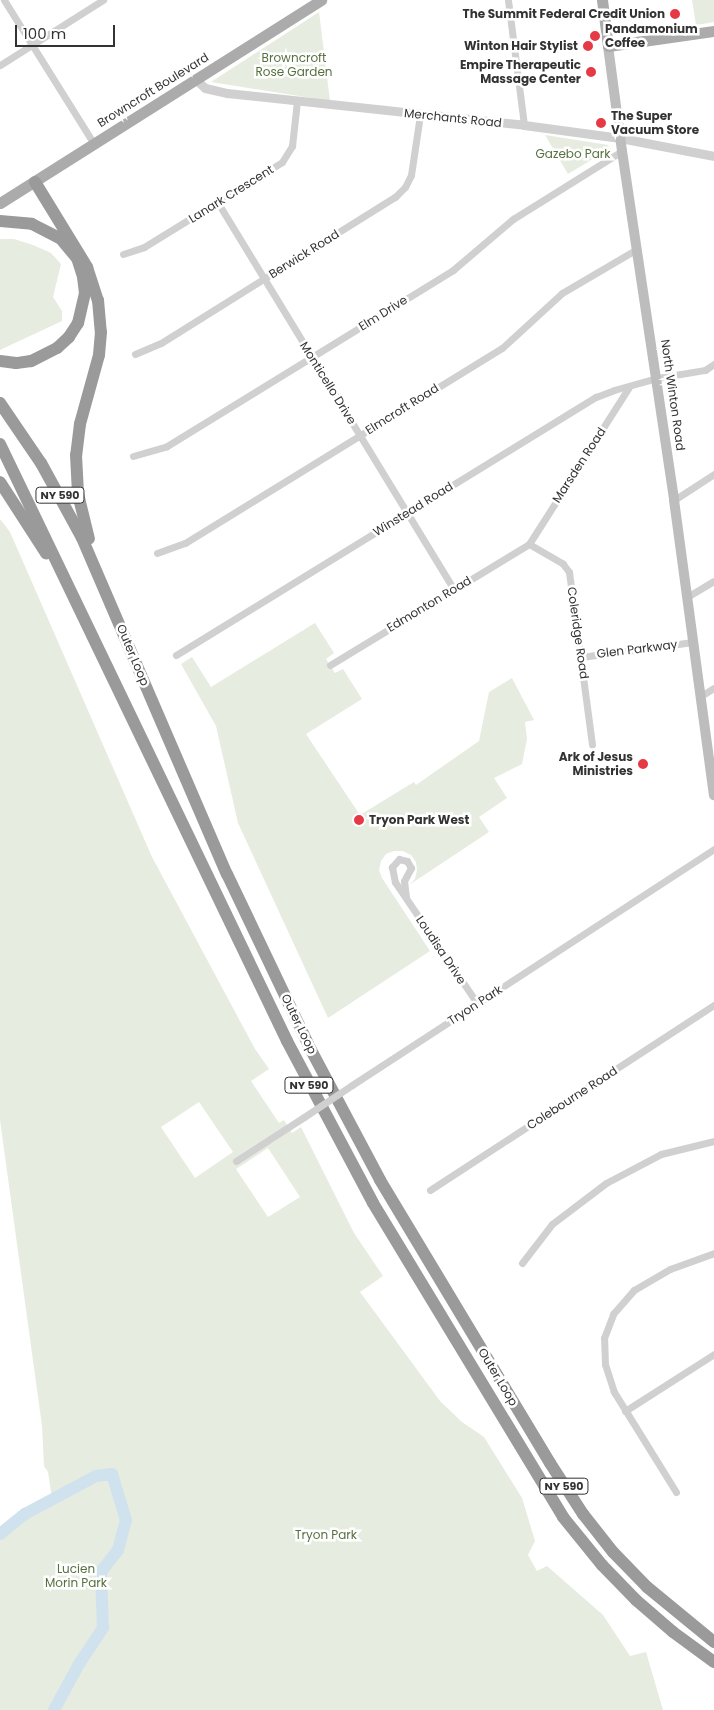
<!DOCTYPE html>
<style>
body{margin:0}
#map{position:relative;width:714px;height:1710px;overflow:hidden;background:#fff;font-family:Poppins,sans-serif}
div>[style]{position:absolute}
.green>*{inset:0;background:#e6ecdf}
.river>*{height:12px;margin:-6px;padding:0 6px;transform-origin:6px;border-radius:6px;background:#cfe2ee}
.minor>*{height:7px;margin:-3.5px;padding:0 3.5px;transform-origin:3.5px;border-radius:3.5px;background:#d0d0d0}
.tertiary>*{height:9px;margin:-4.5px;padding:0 4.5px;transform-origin:4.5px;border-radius:4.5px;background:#d0d0d0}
.secondary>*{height:10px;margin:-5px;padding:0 5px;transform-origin:5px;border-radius:5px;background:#bdbdbd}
.primary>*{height:11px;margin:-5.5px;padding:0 5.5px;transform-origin:5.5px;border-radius:5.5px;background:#ababab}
.motorway>*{height:12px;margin:-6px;padding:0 6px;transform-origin:6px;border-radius:6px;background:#9a9a9a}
.minor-bridge>*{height:7px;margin:-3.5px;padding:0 3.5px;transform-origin:3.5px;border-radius:3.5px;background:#d0d0d0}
.dots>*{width:14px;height:14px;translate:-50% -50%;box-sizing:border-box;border:2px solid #fff;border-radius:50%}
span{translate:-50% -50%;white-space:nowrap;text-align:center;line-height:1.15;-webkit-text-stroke:5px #fff;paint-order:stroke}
.shield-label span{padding:1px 4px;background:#fff;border:1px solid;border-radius:4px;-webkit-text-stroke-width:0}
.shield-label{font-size:11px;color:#333;font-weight:700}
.poi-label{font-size:12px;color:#333;font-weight:700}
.right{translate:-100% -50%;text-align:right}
.left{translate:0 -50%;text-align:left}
.park-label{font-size:12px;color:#56703f}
.street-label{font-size:12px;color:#333}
.scale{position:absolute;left:15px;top:25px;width:100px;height:22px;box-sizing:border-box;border:2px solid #333;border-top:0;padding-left:6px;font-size:15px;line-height:18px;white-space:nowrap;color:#333;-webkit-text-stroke:4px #fff;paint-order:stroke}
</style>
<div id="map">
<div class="green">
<div style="clip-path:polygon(692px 0,714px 0,714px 22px,696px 25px)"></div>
<div style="clip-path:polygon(319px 12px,330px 101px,211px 82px)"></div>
<div style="clip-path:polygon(545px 135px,608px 145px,609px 149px,568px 174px)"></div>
<div style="clip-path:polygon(0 239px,14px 239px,33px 245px,51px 253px,61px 264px,53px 297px,62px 311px,62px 321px,0 350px)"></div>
<div style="clip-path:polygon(evenodd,0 519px,10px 532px,152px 857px,255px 1049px,269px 1069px,251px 1081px,279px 1123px,284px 1120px,292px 1133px,301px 1127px,354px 1233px,383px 1276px,360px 1292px,440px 1401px,462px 1422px,484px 1437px,522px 1498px,535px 1541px,528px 1555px,537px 1571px,547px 1566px,603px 1615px,630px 1656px,646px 1652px,663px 1710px,0 1710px,0 1534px,25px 1514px,52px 1499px,48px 1472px,44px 1466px,42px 1426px,0 1120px,0 519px,199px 1102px,233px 1152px,195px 1178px,161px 1127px,199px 1102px,0 519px,268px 1148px,300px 1197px,268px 1217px,236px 1169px,268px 1148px)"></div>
<div style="clip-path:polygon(315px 623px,334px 653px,326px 659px,335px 673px,343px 669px,362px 699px,306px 734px,360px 815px,414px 782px,416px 785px,479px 741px,489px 692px,512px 678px,534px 720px,525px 722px,527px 739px,522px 764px,494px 778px,507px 798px,479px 817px,489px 832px,409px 885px,415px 879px,417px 870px,416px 862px,411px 855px,403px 851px,394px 851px,386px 854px,381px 861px,379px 870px,382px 878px,430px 951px,328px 1018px,238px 823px,216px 726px,181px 664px,192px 657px,211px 687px)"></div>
</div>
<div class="river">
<div style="left:0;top:1534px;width:32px;rotate:-39deg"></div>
<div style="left:25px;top:1514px;width:81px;rotate:-28.2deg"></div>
<div style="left:96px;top:1476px;width:16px;rotate:-7deg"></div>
<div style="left:112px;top:1474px;width:48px;rotate:73.1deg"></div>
<div style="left:126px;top:1520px;width:31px;rotate:105deg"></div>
<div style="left:118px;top:1550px;width:28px;rotate:128deg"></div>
<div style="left:101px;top:1572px;width:56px;rotate:88deg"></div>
<div style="left:103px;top:1628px;width:43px;rotate:123.7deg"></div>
<div style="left:79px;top:1664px;width:52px;rotate:118.5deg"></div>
</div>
<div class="minor">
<div style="left:4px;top:0;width:170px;rotate:58deg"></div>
<div style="left:508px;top:0;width:126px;rotate:82.7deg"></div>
<div style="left:0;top:65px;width:122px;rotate:-32.3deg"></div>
<div style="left:218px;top:203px;width:452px;rotate:58.6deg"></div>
<div style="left:123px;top:254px;width:22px;rotate:-18deg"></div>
<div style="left:144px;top:247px;width:162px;rotate:-31.6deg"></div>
<div style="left:282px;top:162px;width:19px;rotate:-58deg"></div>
<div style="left:292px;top:146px;width:45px;rotate:-83.7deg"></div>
<div style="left:135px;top:354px;width:28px;rotate:-23deg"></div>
<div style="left:161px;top:343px;width:276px;rotate:-32deg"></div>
<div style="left:395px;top:197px;width:14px;rotate:-45deg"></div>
<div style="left:405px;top:187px;width:13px;rotate:-63deg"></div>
<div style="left:411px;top:175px;width:61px;rotate:-81.5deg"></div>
<div style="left:133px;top:456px;width:35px;rotate:-16deg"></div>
<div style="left:167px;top:446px;width:336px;rotate:-31.6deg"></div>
<div style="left:453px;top:270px;width:79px;rotate:-40.4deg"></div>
<div style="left:513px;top:219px;width:128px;rotate:-32deg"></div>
<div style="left:674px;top:500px;width:48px;rotate:-33deg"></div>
<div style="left:529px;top:544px;width:39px;rotate:30deg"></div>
<div style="left:563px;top:564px;width:10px;rotate:53deg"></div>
<div style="left:569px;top:572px;width:174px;rotate:82.4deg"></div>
<div style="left:157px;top:553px;width:30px;rotate:-20deg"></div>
<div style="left:185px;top:543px;width:372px;rotate:-31.6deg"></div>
<div style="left:502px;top:348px;width:81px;rotate:-42.5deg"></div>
<div style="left:562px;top:293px;width:87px;rotate:-30.4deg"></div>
<div style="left:687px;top:597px;width:31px;rotate:-31deg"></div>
<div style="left:176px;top:655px;width:493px;rotate:-31.6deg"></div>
<div style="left:596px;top:397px;width:19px;rotate:-21deg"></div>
<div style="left:614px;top:390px;width:45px;rotate:-15.6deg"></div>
<div style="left:657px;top:378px;width:49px;rotate:-9.5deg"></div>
<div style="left:705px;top:370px;width:11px;rotate:-34deg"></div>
<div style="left:581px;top:657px;width:113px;rotate:-7.6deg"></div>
<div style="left:330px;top:665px;width:233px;rotate:-31.3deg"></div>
<div style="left:529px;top:544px;width:186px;rotate:-57.5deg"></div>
<div style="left:701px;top:696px;width:15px;rotate:-32deg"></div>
<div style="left:406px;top:897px;width:16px;rotate:-97deg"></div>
<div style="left:404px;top:881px;width:15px;rotate:-62deg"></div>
<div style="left:411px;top:868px;width:8px;rotate:-120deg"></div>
<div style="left:407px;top:861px;width:8px;rotate:-166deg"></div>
<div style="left:399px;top:859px;width:11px;rotate:131deg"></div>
<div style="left:392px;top:867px;width:15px;rotate:79deg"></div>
<div style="left:395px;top:882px;width:146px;rotate:55.9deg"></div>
<div style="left:352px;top:1085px;width:432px;rotate:-33.1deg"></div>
<div style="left:236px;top:1161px;width:81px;rotate:-32.9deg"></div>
<div style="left:430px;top:1190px;width:339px;rotate:-33.1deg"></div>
<div style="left:522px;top:1263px;width:49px;rotate:-52.4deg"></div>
<div style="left:552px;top:1224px;width:68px;rotate:-37.2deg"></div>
<div style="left:606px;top:1183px;width:62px;rotate:-27.8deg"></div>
<div style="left:661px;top:1154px;width:55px;rotate:-13.8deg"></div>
<div style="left:625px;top:1411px;width:106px;rotate:-32.6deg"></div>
<div style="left:676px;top:1492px;width:118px;rotate:-121.8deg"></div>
<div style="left:614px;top:1392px;width:29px;rotate:-108deg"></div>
<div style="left:605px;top:1364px;width:26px;rotate:-92deg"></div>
<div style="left:604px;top:1338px;width:26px;rotate:-69deg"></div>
<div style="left:613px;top:1314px;width:32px;rotate:-49deg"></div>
<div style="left:634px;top:1290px;width:42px;rotate:-30.3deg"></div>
<div style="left:670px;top:1269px;width:47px;rotate:-20deg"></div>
</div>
<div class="tertiary">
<div style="left:195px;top:79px;width:13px;rotate:42deg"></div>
<div style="left:205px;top:88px;width:23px;rotate:13deg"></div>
<div style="left:227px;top:93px;width:299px;rotate:6.1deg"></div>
<div style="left:524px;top:125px;width:97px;rotate:7.7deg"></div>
<div style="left:620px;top:138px;width:96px;rotate:10.8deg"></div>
</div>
<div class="secondary">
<div style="left:608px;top:46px;width:106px;rotate:82.4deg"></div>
<div style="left:622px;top:151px;width:353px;rotate:81.5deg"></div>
<div style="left:674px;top:500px;width:298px;rotate:82.3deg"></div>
</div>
<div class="primary">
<div style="left:602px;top:0;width:46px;rotate:82.6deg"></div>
<div style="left:608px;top:46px;width:107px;rotate:-8.1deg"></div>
<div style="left:0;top:203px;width:380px;rotate:-32.3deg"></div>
</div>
<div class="motorway">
<div style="left:35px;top:182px;width:100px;rotate:58.5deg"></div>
<div style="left:87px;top:267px;width:35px;rotate:72deg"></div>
<div style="left:98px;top:300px;width:32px;rotate:85deg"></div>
<div style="left:101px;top:332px;width:23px;rotate:95deg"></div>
<div style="left:99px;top:355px;width:72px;rotate:105.4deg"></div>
<div style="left:80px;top:424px;width:31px;rotate:97deg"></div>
<div style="left:76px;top:455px;width:39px;rotate:87deg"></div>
<div style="left:78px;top:494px;width:46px;rotate:76.3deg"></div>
<div style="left:0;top:221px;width:32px;rotate:5deg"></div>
<div style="left:32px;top:224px;width:31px;rotate:27deg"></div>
<div style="left:60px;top:238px;width:26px;rotate:50deg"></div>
<div style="left:77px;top:258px;width:20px;rotate:72deg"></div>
<div style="left:83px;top:277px;width:16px;rotate:83deg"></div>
<div style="left:85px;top:293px;width:31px;rotate:103deg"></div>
<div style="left:78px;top:323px;width:17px;rotate:123deg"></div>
<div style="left:69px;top:337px;width:16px;rotate:137deg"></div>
<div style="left:57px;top:348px;width:29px;rotate:153deg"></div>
<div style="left:31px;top:361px;width:15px;rotate:172deg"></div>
<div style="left:16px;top:363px;width:16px;rotate:-173deg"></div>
<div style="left:0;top:403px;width:73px;rotate:55.7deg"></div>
<div style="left:41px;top:463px;width:85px;rotate:61.3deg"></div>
<div style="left:82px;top:538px;width:366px;rotate:66.7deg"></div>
<div style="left:227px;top:874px;width:195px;rotate:64.5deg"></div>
<div style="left:311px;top:1050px;width:147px;rotate:62deg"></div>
<div style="left:380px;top:1180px;width:330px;rotate:59deg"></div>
<div style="left:550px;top:1463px;width:61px;rotate:57.1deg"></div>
<div style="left:583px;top:1514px;width:48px;rotate:51.7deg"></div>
<div style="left:613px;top:1552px;width:49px;rotate:45.8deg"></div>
<div style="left:647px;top:1587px;width:87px;rotate:39.4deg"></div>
<div style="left:0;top:444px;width:662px;rotate:64.32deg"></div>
<div style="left:287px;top:1041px;width:183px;rotate:62deg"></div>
<div style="left:373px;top:1203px;width:367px;rotate:58.8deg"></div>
<div style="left:563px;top:1517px;width:62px;rotate:50.9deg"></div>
<div style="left:602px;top:1565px;width:49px;rotate:45.8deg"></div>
<div style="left:636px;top:1600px;width:49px;rotate:40.9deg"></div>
<div style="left:673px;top:1632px;width:51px;rotate:36.2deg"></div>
<div style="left:0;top:482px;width:85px;rotate:57.1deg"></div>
</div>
<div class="minor-bridge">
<div style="left:304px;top:1117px;width:58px;rotate:-33.7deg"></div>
</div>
<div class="dots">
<div style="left:675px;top:14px;background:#e63946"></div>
<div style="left:595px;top:36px;background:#e63946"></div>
<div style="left:588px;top:46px;background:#e63946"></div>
<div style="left:591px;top:72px;background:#e63946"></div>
<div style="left:601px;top:123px;background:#e63946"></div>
<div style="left:643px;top:764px;background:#e63946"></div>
<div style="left:359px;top:820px;background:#e63946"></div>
</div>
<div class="shield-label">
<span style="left:60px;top:495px">NY 590</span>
<span style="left:309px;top:1085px">NY 590</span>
<span style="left:564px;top:1486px">NY 590</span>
</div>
<div class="poi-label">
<span class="right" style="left:665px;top:14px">The Summit Federal Credit Union</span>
<span class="left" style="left:605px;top:36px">Pandamonium<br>Coffee</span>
<span class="right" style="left:578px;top:46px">Winton Hair Stylist</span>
<span class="right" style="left:581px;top:72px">Empire Therapeutic<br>Massage Center</span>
<span class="left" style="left:611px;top:123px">The Super<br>Vacuum Store</span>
<span class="right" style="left:633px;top:764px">Ark of Jesus<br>Ministries</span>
<span class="left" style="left:369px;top:820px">Tryon Park West</span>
</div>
<div class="park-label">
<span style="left:294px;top:65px">Browncroft<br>Rose Garden</span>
<span style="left:573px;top:154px">Gazebo Park</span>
<span style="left:326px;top:1535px">Tryon Park</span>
<span style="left:76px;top:1576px">Lucien<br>Morin Park</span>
</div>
<div class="street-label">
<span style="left:153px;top:90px;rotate:-32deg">Browncroft Boulevard</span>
<span style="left:453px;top:118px;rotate:6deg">Merchants Road</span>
<span style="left:231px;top:194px;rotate:-32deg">Lanark Crescent</span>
<span style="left:304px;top:254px;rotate:-32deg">Berwick Road</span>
<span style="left:383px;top:313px;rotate:-32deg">Elm Drive</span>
<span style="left:328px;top:383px;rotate:58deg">Monticello Drive</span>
<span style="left:673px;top:395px;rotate:82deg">North Winton Road</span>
<span style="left:402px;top:409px;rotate:-32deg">Elmcroft Road</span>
<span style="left:579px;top:465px;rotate:-57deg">Marsden Road</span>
<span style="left:413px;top:509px;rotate:-32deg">Winstead Road</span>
<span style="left:429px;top:604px;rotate:-31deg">Edmonton Road</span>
<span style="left:578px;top:633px;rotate:82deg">Coleridge Road</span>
<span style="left:637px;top:649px;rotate:-7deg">Glen Parkway</span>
<span style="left:133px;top:655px;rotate:67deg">Outer Loop</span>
<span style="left:441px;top:950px;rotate:56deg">Loudisa Drive</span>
<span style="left:475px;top:1005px;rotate:-33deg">Tryon Park</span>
<span style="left:299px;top:1024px;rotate:64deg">Outer Loop</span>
<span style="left:572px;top:1098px;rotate:-33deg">Colebourne Road</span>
<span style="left:498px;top:1377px;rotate:59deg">Outer Loop</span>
</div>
<div class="scale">100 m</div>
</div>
